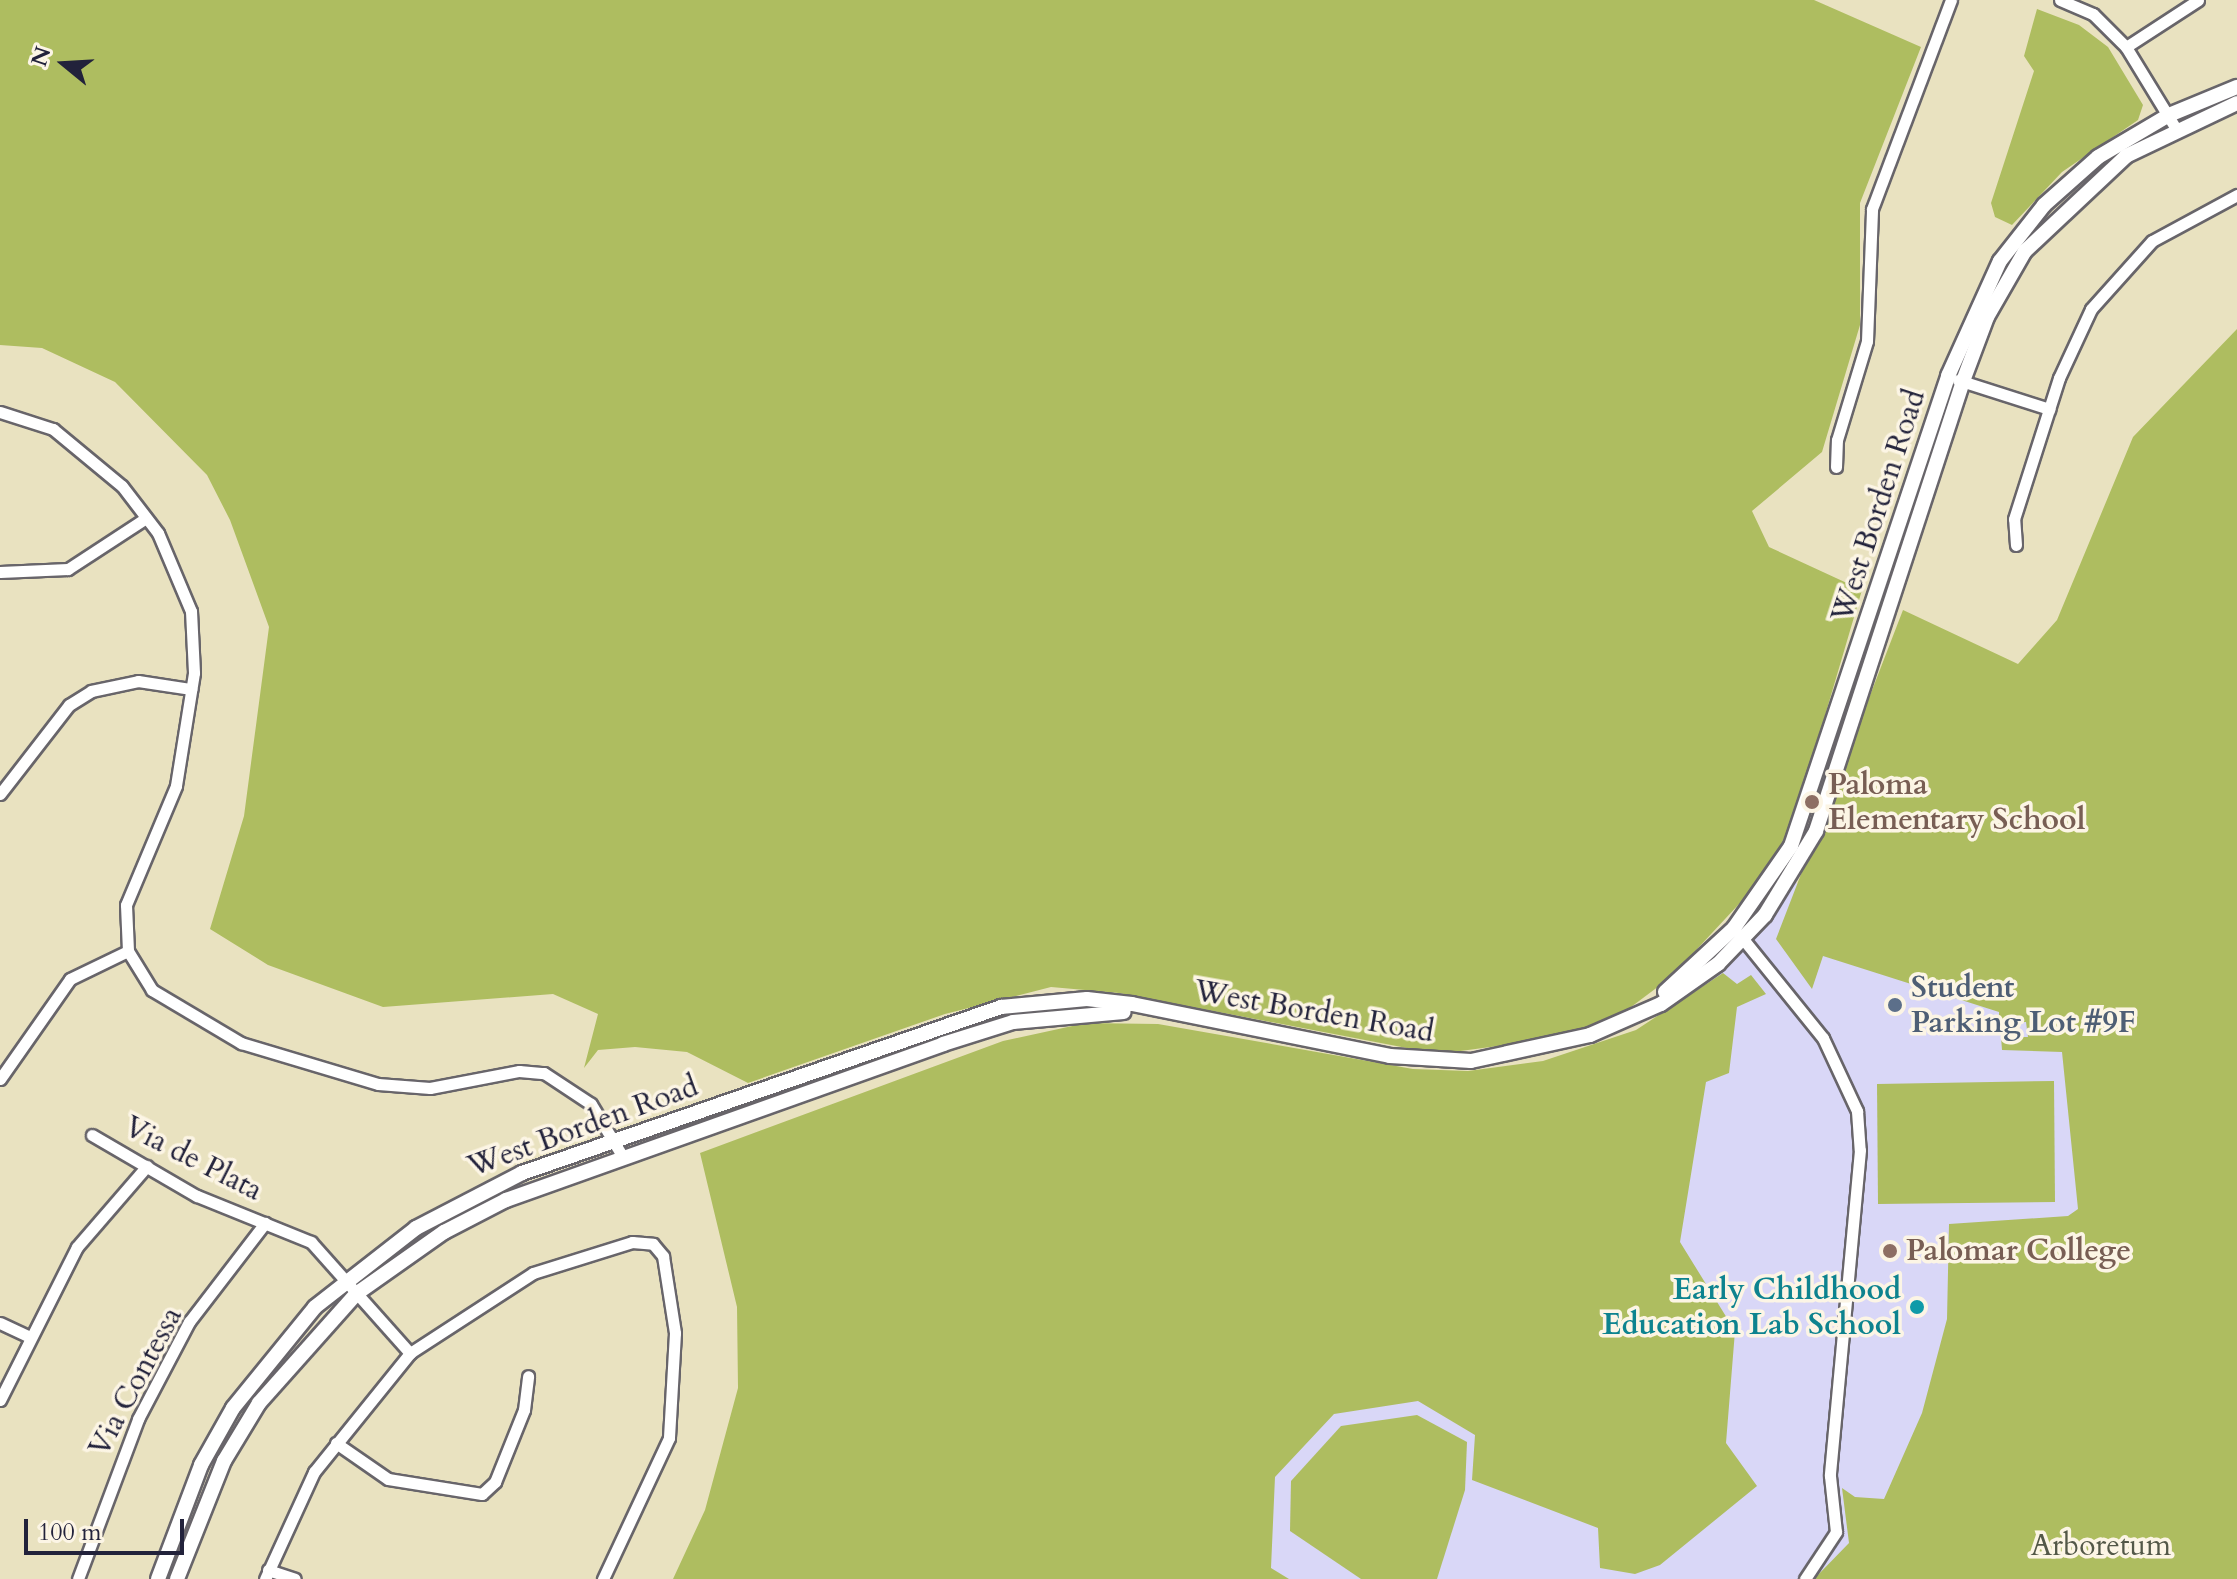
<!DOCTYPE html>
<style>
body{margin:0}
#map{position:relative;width:2237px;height:1579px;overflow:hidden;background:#e9e2c0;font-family:Cardo,serif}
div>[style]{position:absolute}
.built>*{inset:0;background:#d9d7f7}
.green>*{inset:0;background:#aebd60}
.roads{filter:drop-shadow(2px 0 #68656a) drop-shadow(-2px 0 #68656a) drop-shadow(0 2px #68656a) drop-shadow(0 -2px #68656a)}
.minor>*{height:11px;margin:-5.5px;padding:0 5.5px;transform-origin:5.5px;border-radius:5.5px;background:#fff}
.major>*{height:14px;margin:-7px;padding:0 7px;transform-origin:7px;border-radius:7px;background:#fff}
.dots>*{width:22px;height:22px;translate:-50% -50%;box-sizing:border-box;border:4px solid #fcf5e5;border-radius:50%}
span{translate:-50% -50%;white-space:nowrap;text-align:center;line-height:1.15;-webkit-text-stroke:7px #fcf5e5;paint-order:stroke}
.street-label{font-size:30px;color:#22223b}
.education-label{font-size:30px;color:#785e54;font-weight:700}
.left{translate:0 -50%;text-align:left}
.service-label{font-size:30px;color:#4e5e75;font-weight:700}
.culture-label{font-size:30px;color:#0d838f;font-weight:700}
.right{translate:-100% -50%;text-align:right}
.park-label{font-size:30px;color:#535848}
.north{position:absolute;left:24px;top:24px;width:80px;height:80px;-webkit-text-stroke:6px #fcf5e5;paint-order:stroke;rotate:288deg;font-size:22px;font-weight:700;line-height:32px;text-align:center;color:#22223b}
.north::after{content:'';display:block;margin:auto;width:28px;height:36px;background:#22223b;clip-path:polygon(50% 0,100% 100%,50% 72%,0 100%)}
.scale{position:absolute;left:24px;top:1519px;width:160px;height:36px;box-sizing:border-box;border:4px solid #22223b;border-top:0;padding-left:10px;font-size:24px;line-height:28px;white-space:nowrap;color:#22223b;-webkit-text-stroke:6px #fcf5e5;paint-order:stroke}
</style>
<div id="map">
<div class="built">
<div style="clip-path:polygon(1782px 878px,2237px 1042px,2237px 1579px,891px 1579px,1565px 1324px,1687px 979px,1746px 925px)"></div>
</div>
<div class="green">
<div style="clip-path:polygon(0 0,1814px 0,1921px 47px,1860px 203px,1860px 325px,1822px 452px,1752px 511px,1769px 547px,1862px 590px,1796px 814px,1766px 875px,1671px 977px,1627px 1010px,1566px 1037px,1438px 1054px,1119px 993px,1051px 987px,945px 1014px,748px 1083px,687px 1052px,635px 1047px,598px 1050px,584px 1068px,598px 1014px,553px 994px,383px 1007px,268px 965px,210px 929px,244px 816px,269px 627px,230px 520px,207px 475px,115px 382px,42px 348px,0 345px)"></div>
<div style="clip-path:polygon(2037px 9px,2079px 25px,2108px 47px,2143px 105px,2138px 120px,2062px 172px,2012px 225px,1995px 217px,1991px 203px,2034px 71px,2024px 56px)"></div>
<div style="clip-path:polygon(2237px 329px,2237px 1579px,1814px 1579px,1849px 1543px,1842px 1488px,1855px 1497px,1884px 1499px,1922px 1413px,1947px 1319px,1949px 1224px,2068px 1216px,2078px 1209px,2062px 1052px,2002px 1050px,2001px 1037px,2028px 1037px,2026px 1022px,1999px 1023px,1999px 1012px,1823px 956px,1812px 989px,1776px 939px,1903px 610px,2018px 664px,2057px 620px,2133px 437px)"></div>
<div style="clip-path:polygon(1723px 973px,1737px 984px,1751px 975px,1766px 994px,1737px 1007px,1729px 1073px,1706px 1082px,1680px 1242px,1735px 1331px,1726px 1443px,1757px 1486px,1660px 1565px,1635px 1574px,1600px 1568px,1598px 1528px,1472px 1480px,1475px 1435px,1418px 1401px,1334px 1414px,1275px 1477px,1271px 1568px,1289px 1579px,673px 1579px,705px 1510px,738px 1388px,737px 1307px,700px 1153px,1003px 1041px,1086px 1023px,1158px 1024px,1413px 1069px,1468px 1071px,1543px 1061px,1636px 1030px)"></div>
<div style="clip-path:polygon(2054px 1081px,2055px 1202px,1878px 1204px,1877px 1084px)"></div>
<div style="clip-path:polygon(1417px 1415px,1467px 1442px,1465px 1490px,1437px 1579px,1361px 1579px,1290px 1531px,1291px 1481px,1341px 1426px)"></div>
</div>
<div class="roads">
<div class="minor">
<div style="left:2060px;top:0;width:36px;rotate:23deg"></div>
<div style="left:2093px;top:14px;width:47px;rotate:45deg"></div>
<div style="left:2126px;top:47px;width:96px;rotate:58.6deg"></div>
<div style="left:2126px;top:47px;width:86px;rotate:-33.1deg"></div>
<div style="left:1958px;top:380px;width:96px;rotate:17.7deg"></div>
<div style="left:0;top:412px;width:56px;rotate:17.8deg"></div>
<div style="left:53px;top:429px;width:89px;rotate:39.6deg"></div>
<div style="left:122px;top:486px;width:59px;rotate:52.5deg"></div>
<div style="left:158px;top:533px;width:85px;rotate:67.1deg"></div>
<div style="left:191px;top:611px;width:62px;rotate:87.2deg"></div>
<div style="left:194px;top:673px;width:114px;rotate:99.1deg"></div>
<div style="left:176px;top:786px;width:129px;rotate:112.8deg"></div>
<div style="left:126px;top:905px;width:46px;rotate:87.5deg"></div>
<div style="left:128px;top:951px;width:46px;rotate:58.4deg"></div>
<div style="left:152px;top:990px;width:104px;rotate:30.8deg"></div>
<div style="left:241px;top:1043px;width:143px;rotate:16.7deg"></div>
<div style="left:378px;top:1084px;width:52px;rotate:4.4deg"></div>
<div style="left:430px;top:1088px;width:91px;rotate:-10.8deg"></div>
<div style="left:519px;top:1071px;width:25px;rotate:5deg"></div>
<div style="left:544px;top:1073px;width:56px;rotate:33.4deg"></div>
<div style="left:591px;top:1104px;width:62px;rotate:58.9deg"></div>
<div style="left:1836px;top:467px;width:27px;rotate:-88deg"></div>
<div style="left:1837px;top:440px;width:103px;rotate:-73.1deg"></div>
<div style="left:1867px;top:341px;width:132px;rotate:-87.8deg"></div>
<div style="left:1872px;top:209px;width:223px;rotate:-69.3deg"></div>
<div style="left:2016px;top:545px;width:26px;rotate:-94deg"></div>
<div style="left:2014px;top:519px;width:148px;rotate:-72.3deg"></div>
<div style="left:2059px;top:378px;width:76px;rotate:-65.1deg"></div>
<div style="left:2091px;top:309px;width:91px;rotate:-48.1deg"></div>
<div style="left:2152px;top:241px;width:97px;rotate:-28.4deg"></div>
<div style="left:0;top:572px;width:68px;rotate:-2.5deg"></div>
<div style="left:68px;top:569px;width:93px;rotate:-33.2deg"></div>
<div style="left:0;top:794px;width:113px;rotate:-52.2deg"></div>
<div style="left:69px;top:705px;width:26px;rotate:-32deg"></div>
<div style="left:91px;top:691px;width:48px;rotate:-12deg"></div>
<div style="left:138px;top:681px;width:54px;rotate:8.6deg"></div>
<div style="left:1739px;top:934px;width:134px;rotate:51.1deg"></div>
<div style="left:1823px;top:1038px;width:81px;rotate:65deg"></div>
<div style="left:1857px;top:1111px;width:39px;rotate:86deg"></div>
<div style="left:1860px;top:1150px;width:327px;rotate:95.3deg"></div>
<div style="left:1830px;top:1476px;width:56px;rotate:83.9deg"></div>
<div style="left:1836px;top:1532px;width:56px;rotate:123.4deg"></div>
<div style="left:0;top:1079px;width:122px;rotate:-55deg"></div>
<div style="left:70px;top:979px;width:64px;rotate:-25.8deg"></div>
<div style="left:92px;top:1135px;width:121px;rotate:30.2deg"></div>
<div style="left:197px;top:1196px;width:123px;rotate:22deg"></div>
<div style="left:311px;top:1242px;width:149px;rotate:48.3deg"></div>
<div style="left:0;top:1323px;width:33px;rotate:25deg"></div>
<div style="left:0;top:1400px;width:171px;rotate:-63.3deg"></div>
<div style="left:77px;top:1247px;width:107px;rotate:-49.2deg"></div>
<div style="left:336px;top:1443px;width:63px;rotate:34.7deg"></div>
<div style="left:388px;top:1479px;width:95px;rotate:9.1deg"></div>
<div style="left:482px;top:1494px;width:18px;rotate:-43deg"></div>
<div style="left:495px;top:1482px;width:78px;rotate:-68.1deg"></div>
<div style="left:524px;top:1410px;width:34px;rotate:-83deg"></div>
<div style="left:268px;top:1570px;width:28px;rotate:18deg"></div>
<div style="left:78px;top:1579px;width:171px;rotate:-69.4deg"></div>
<div style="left:138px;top:1419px;width:110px;rotate:-62.3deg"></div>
<div style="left:189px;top:1322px;width:125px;rotate:-52.5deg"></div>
<div style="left:265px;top:1579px;width:118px;rotate:-65.4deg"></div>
<div style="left:314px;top:1472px;width:153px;rotate:-51.1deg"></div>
<div style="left:410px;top:1353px;width:147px;rotate:-33deg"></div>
<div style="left:533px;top:1273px;width:104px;rotate:-17.4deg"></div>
<div style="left:632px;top:1242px;width:21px;rotate:5deg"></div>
<div style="left:653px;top:1244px;width:16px;rotate:50deg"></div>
<div style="left:663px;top:1256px;width:78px;rotate:81.1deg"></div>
<div style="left:675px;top:1333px;width:105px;rotate:93.3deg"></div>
<div style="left:669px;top:1438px;width:156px;rotate:115.1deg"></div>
</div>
<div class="major">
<div style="left:1665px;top:992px;width:94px;rotate:-42.8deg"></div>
<div style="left:1734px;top:928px;width:100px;rotate:-55.2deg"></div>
<div style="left:1791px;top:846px;width:496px;rotate:-71.5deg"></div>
<div style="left:1948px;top:376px;width:126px;rotate:-65.7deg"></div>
<div style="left:2000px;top:261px;width:71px;rotate:-51.8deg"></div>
<div style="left:2044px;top:205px;width:72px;rotate:-41.6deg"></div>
<div style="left:2098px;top:157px;width:82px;rotate:-30.6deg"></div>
<div style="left:2169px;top:115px;width:74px;rotate:-22.4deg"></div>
<div style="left:158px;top:1579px;width:122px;rotate:-69.3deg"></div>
<div style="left:201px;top:1465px;width:65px;rotate:-60.7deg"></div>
<div style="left:233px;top:1408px;width:130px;rotate:-50.9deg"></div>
<div style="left:315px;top:1307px;width:128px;rotate:-38deg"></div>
<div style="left:416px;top:1228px;width:119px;rotate:-27.4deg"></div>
<div style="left:522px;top:1173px;width:507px;rotate:-19.11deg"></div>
<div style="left:1001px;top:1007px;width:86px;rotate:-5.3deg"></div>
<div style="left:1087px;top:999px;width:45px;rotate:6.3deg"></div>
<div style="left:1132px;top:1004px;width:263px;rotate:11.4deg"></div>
<div style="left:1390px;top:1056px;width:81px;rotate:3.5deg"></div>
<div style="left:1471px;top:1061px;width:122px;rotate:-12.3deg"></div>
<div style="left:1590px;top:1035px;width:77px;rotate:-23.6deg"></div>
<div style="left:1661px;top:1004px;width:70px;rotate:-35.1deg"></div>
<div style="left:1718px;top:964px;width:68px;rotate:-46.2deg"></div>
<div style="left:1765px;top:915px;width:98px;rotate:-58.7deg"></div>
<div style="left:1816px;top:831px;width:473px;rotate:-71.9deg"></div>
<div style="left:1963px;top:381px;width:68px;rotate:-69.4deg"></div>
<div style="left:1987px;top:317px;width:76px;rotate:-60.1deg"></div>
<div style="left:2025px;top:251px;width:139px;rotate:-43.2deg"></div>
<div style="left:2126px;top:156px;width:123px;rotate:-25.5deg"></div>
<div style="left:177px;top:1579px;width:127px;rotate:-68.3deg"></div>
<div style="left:224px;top:1461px;width:68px;rotate:-58.9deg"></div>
<div style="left:259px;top:1403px;width:146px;rotate:-48.3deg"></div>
<div style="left:356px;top:1294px;width:108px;rotate:-35.2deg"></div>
<div style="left:444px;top:1232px;width:70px;rotate:-27.3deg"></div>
<div style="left:506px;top:1200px;width:464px;rotate:-19.6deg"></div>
<div style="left:943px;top:1044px;width:73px;rotate:-17.4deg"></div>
<div style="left:1013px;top:1022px;width:111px;rotate:-5.1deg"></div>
</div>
</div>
<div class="dots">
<div style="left:1812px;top:802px;background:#8d6e63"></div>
<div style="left:1895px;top:1005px;background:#5c6f8a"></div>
<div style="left:1890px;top:1251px;background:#8d6e63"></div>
<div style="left:1917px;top:1307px;background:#0f9aa8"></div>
</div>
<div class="street-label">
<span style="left:1879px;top:506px;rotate:-72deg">West Borden Road</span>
<span style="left:1314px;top:1012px;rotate:10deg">West Borden Road</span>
<span style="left:583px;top:1127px;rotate:-20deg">West Borden Road</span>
<span style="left:193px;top:1159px;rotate:27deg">Via de Plata</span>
<span style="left:136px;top:1382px;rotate:-62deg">Via Contessa</span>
</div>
<div class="education-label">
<span class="left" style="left:1828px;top:802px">Paloma<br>Elementary School</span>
<span class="left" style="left:1906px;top:1251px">Palomar College</span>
</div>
<div class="service-label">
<span class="left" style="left:1911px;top:1005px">Student<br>Parking Lot #9F</span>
</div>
<div class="culture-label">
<span class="right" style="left:1901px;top:1307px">Early Childhood<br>Education Lab School</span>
</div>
<div class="park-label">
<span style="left:2101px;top:1546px">Arboretum</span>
</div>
<div class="north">N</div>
<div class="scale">100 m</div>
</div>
